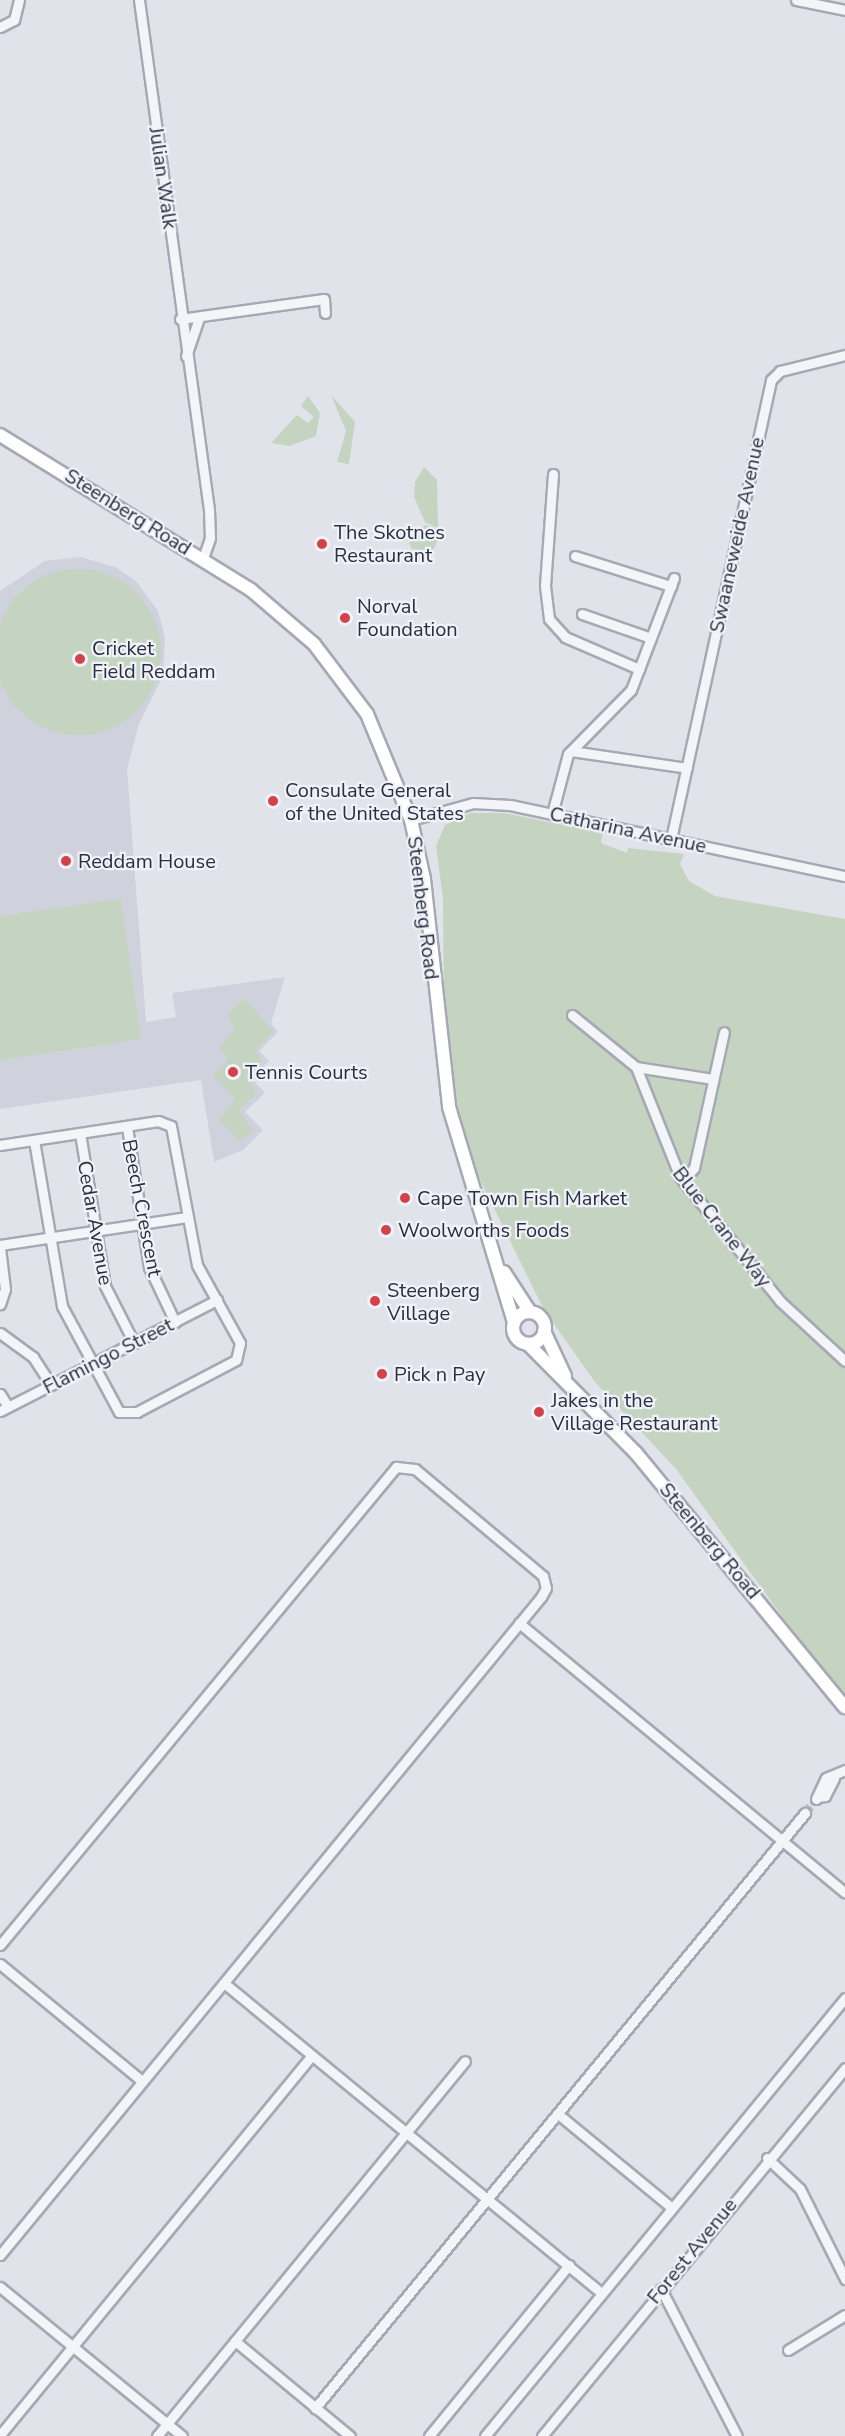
<!DOCTYPE html>
<style>
body{margin:0}
#map{position:relative;width:845px;height:2436px;overflow:hidden;background:#e1e3ea;font-family:"Nunito Sans",sans-serif}
div>[style]{position:absolute}
.built>*{inset:0;background:#cfd2dc}
.green>*{inset:0;background:#c4d4c1}
.round{border-radius:50%}
.minor-tunnel>*{height:9px;margin-top:-4.5px;transform-origin:0;background:repeating-linear-gradient(90deg,#bcbfc8 0 9px,transparent 0 13.5px)}
.roads{filter:drop-shadow(2px 0 #a6a9b4) drop-shadow(-2px 0 #a6a9b4) drop-shadow(0 2px #a6a9b4) drop-shadow(0 -2px #a6a9b4)}
.minor>*{height:9px;margin:-4.5px;padding:0 4.5px;transform-origin:4.5px;border-radius:4.5px;background:#f4f5f8}
.secondary>*{height:12px;margin:-6px;padding:0 6px;transform-origin:6px;border-radius:6px;background:#fff}
.secondary>.ring{margin:-6px;padding:0;box-sizing:content-box;background:none;border:12px solid #fff;border-radius:50%}
.dots>*{width:16px;height:16px;translate:-50% -50%;box-sizing:border-box;border:3px solid #f0f2f7;border-radius:50%}
span{translate:-50% -50%;white-space:nowrap;text-align:center;line-height:1.15;-webkit-text-stroke:4.5px #f0f2f7;paint-order:stroke}
.street-label{font-size:20px;color:#282f42}
.poi-label{font-size:20px;color:#282f42}
.left{translate:0 -50%;text-align:left}
</style>
<div id="map">
<div class="built">
<div style="clip-path:polygon(81px 557px,115px 567px,136px 581px,158px 611px,165px 637px,163px 676px,139px 724px,127px 769px,146px 1022px,176px 1017px,172px 993px,285px 977px,271px 1023px,278px 1032px,259px 1051px,269px 1061px,251px 1078px,265px 1093px,245px 1112px,263px 1130px,243px 1150px,214px 1162px,201px 1080px,0 1109px,0 591px,45px 561px)"></div>
</div>
<div class="green">
<div style="clip-path:polygon(331px 395px,355px 422px,349px 464px,337px 462px,346px 431px)"></div>
<div style="clip-path:polygon(308px 396px,320px 413px,316px 436px,290px 446px,271px 443px,297px 415px,308px 423px,314px 417px,301px 406px)"></div>
<div style="clip-path:polygon(424px 467px,437px 480px,438px 528px,425px 522px,414px 497px,415px 482px)"></div>
<div style="clip-path:polygon(425px 525px,443px 530px,431px 554px,418px 560px,409px 543px)"></div>
<div class="round" style="left:-5px;top:569px;width:166px;height:166px"></div>
<div style="clip-path:polygon(470px 813px,504px 813px,603px 833px,601px 843px,627px 853px,628px 848px,684px 854px,680px 864px,689px 881px,715px 896px,845px 919px,845px 1704px,676px 1469px,595px 1382px,544px 1310px,464px 1147px,444px 1014px,443px 898px,436px 846px,445px 825px)"></div>
<div style="clip-path:polygon(121px 899px,141px 1039px,0 1060px,0 916px)"></div>
<div style="clip-path:polygon(244px 998px,273px 1031px,255px 1051px,262px 1061px,245px 1078px,257px 1093px,239px 1110px,253px 1131px,240px 1142px,219px 1120px,235px 1099px,213px 1075px,226px 1063px,228px 1057px,219px 1047px,235px 1030px,227px 1015px)"></div>
</div>
<div class="minor-tunnel">
<div style="left:805px;top:1813px;width:18px;rotate:-52deg"></div>
</div>
<div class="roads">
<div class="minor">
<div style="left:139px;top:0;width:515px;rotate:82.18deg"></div>
<div style="left:209px;top:510px;width:28px;rotate:88deg"></div>
<div style="left:210px;top:538px;width:21px;rotate:109deg"></div>
<div style="left:796px;top:0;width:50px;rotate:11.5deg"></div>
<div style="left:0;top:27px;width:16px;rotate:-27deg"></div>
<div style="left:14px;top:20px;width:21px;rotate:-76deg"></div>
<div style="left:180px;top:319px;width:145px;rotate:-7.9deg"></div>
<div style="left:324px;top:299px;width:14px;rotate:86deg"></div>
<div style="left:186px;top:356px;width:40px;rotate:-71.1deg"></div>
<div style="left:553px;top:474px;width:112px;rotate:94.1deg"></div>
<div style="left:545px;top:586px;width:33px;rotate:83deg"></div>
<div style="left:549px;top:619px;width:24px;rotate:48deg"></div>
<div style="left:565px;top:637px;width:81px;rotate:23.4deg"></div>
<div style="left:575px;top:556px;width:101px;rotate:17.4deg"></div>
<div style="left:582px;top:614px;width:73px;rotate:19.2deg"></div>
<div style="left:571px;top:751px;width:117px;rotate:8.3deg"></div>
<div style="left:552px;top:814px;width:62px;rotate:-75.1deg"></div>
<div style="left:568px;top:754px;width:90px;rotate:-45.5deg"></div>
<div style="left:631px;top:690px;width:120px;rotate:-69deg"></div>
<div style="left:411px;top:820px;width:64px;rotate:-15.3deg"></div>
<div style="left:473px;top:803px;width:37px;rotate:3deg"></div>
<div style="left:510px;top:805px;width:342px;rotate:12deg"></div>
<div style="left:671px;top:839px;width:470px;rotate:-77.7deg"></div>
<div style="left:771px;top:380px;width:13px;rotate:-45deg"></div>
<div style="left:780px;top:371px;width:67px;rotate:-13.8deg"></div>
<div style="left:572px;top:1015px;width:82px;rotate:39.1deg"></div>
<div style="left:636px;top:1067px;width:78px;rotate:8.9deg"></div>
<div style="left:636px;top:1067px;width:118px;rotate:68.2deg"></div>
<div style="left:680px;top:1177px;width:159px;rotate:51.1deg"></div>
<div style="left:780px;top:1301px;width:88px;rotate:42.7deg"></div>
<div style="left:127px;top:1127px;width:142px;rotate:81.1deg"></div>
<div style="left:149px;top:1267px;width:61px;rotate:64.7deg"></div>
<div style="left:80px;top:1133px;width:155px;rotate:80.7deg"></div>
<div style="left:105px;top:1286px;width:64px;rotate:63deg"></div>
<div style="left:0;top:1145px;width:160px;rotate:-8.6deg"></div>
<div style="left:158px;top:1121px;width:14px;rotate:21deg"></div>
<div style="left:171px;top:1126px;width:141px;rotate:79.4deg"></div>
<div style="left:197px;top:1265px;width:89px;rotate:61.1deg"></div>
<div style="left:240px;top:1343px;width:17px;rotate:103deg"></div>
<div style="left:236px;top:1360px;width:112px;rotate:152.3deg"></div>
<div style="left:137px;top:1412px;width:18px;rotate:180deg"></div>
<div style="left:119px;top:1412px;width:120px;rotate:-118.3deg"></div>
<div style="left:62px;top:1306px;width:168px;rotate:-99.6deg"></div>
<div style="left:683px;top:1181px;width:17px;rotate:-50deg"></div>
<div style="left:694px;top:1168px;width:139px;rotate:-77.6deg"></div>
<div style="left:0;top:1245px;width:189px;rotate:-8.5deg"></div>
<div style="left:0;top:1248px;width:41px;rotate:83deg"></div>
<div style="left:5px;top:1289px;width:16px;rotate:108deg"></div>
<div style="left:0;top:1333px;width:41px;rotate:36deg"></div>
<div style="left:33px;top:1357px;width:33px;rotate:57deg"></div>
<div style="left:0;top:1394px;width:15px;rotate:58deg"></div>
<div style="left:0;top:1411px;width:244px;rotate:-27.1deg"></div>
<div style="left:519px;top:1623px;width:423px;rotate:39.6deg"></div>
<div style="left:818px;top:1797px;width:7px;rotate:-8deg"></div>
<div style="left:825px;top:1796px;width:20px;rotate:-63deg"></div>
<div style="left:816px;top:1799px;width:23px;rotate:-65deg"></div>
<div style="left:826px;top:1778px;width:21px;rotate:-23deg"></div>
<div style="left:0;top:1945px;width:621px;rotate:-50.36deg"></div>
<div style="left:396px;top:1467px;width:19px;rotate:6deg"></div>
<div style="left:415px;top:1469px;width:167px;rotate:39.9deg"></div>
<div style="left:543px;top:1576px;width:12px;rotate:76deg"></div>
<div style="left:546px;top:1588px;width:10px;rotate:119deg"></div>
<div style="left:541px;top:1597px;width:852px;rotate:129.43deg"></div>
<div style="left:0;top:1964px;width:184px;rotate:39.5deg"></div>
<div style="left:224px;top:1983px;width:489px;rotate:39.4deg"></div>
<div style="left:558px;top:2114px;width:146px;rotate:39.5deg"></div>
<div style="left:767px;top:2158px;width:45px;rotate:43.2deg"></div>
<div style="left:800px;top:2189px;width:101px;rotate:63.4deg"></div>
<div style="left:0;top:2287px;width:235px;rotate:39.3deg"></div>
<div style="left:661px;top:2289px;width:165px;rotate:62.7deg"></div>
<div style="left:235px;top:2341px;width:149px;rotate:39.6deg"></div>
<div style="left:788px;top:2350px;width:67px;rotate:-31.6deg"></div>
<div style="left:315px;top:2408px;width:771px;rotate:-50.53deg"></div>
<div style="left:0;top:2435px;width:490px;rotate:-50.6deg"></div>
<div style="left:157px;top:2436px;width:485px;rotate:-50.6deg"></div>
<div style="left:429px;top:2436px;width:221px;rotate:-50.7deg"></div>
<div style="left:485px;top:2436px;width:567px;rotate:-50.58deg"></div>
<div style="left:542px;top:2436px;width:477px;rotate:-50.5deg"></div>
</div>
<div class="secondary">
<div style="left:0;top:435px;width:295px;rotate:31.7deg"></div>
<div style="left:251px;top:590px;width:83px;rotate:40.6deg"></div>
<div style="left:314px;top:644px;width:88px;rotate:52.9deg"></div>
<div style="left:367px;top:714px;width:115px;rotate:67.5deg"></div>
<div style="left:411px;top:820px;width:60px;rotate:77.6deg"></div>
<div style="left:424px;top:879px;width:229px;rotate:83.7deg"></div>
<div style="left:449px;top:1107px;width:225px;rotate:73.2deg"></div>
<div style="left:504px;top:1272px;width:48px;rotate:57deg"></div>
<div class="ring" style="left:513px;top:1312px;width:20px;height:20px"></div>
<div style="left:544px;top:1331px;width:50px;rotate:65deg"></div>
<div style="left:528px;top:1344px;width:153px;rotate:45.3deg"></div>
<div style="left:636px;top:1453px;width:329px;rotate:50.6deg"></div>
</div>
</div>
<div class="dots">
<div style="left:322px;top:544px;background:#d24249"></div>
<div style="left:345px;top:618px;background:#d24249"></div>
<div style="left:80px;top:659px;background:#d24249"></div>
<div style="left:273px;top:801px;background:#d24249"></div>
<div style="left:66px;top:861px;background:#d24249"></div>
<div style="left:233px;top:1072px;background:#d24249"></div>
<div style="left:405px;top:1198px;background:#d24249"></div>
<div style="left:386px;top:1230px;background:#d24249"></div>
<div style="left:375px;top:1301px;background:#d24249"></div>
<div style="left:382px;top:1374px;background:#d24249"></div>
<div style="left:539px;top:1412px;background:#d24249"></div>
</div>
<div class="street-label">
<span style="left:163px;top:178px;rotate:82deg">Julian Walk</span>
<span style="left:128px;top:512px;rotate:32deg">Steenberg Road</span>
<span style="left:737px;top:535px;rotate:-78deg">Swaaneweide Avenue</span>
<span style="left:628px;top:830px;rotate:12deg">Catharina Avenue</span>
<span style="left:423px;top:908px;rotate:83deg">Steenberg Road</span>
<span style="left:142px;top:1208px;rotate:79deg">Beech Crescent</span>
<span style="left:95px;top:1223px;rotate:80deg">Cedar Avenue</span>
<span style="left:722px;top:1227px;rotate:52deg">Blue Crane Way</span>
<span style="left:108px;top:1356px;rotate:-27deg">Flamingo Street</span>
<span style="left:710px;top:1541px;rotate:50deg">Steenberg Road</span>
<span style="left:692px;top:2251px;rotate:-51deg">Forest Avenue</span>
</div>
<div class="poi-label">
<span class="left" style="left:334px;top:544px">The Skotnes<br>Restaurant</span>
<span class="left" style="left:357px;top:618px">Norval<br>Foundation</span>
<span class="left" style="left:92px;top:660px">Cricket<br>Field Reddam</span>
<span class="left" style="left:285px;top:802px">Consulate General<br>of the United States</span>
<span class="left" style="left:78px;top:861px">Reddam House</span>
<span class="left" style="left:245px;top:1072px">Tennis Courts</span>
<span class="left" style="left:417px;top:1198px">Cape Town Fish Market</span>
<span class="left" style="left:398px;top:1230px">Woolworths Foods</span>
<span class="left" style="left:387px;top:1302px">Steenberg<br>Village</span>
<span class="left" style="left:394px;top:1374px">Pick n Pay</span>
<span class="left" style="left:551px;top:1412px">Jakes in the<br>Village Restaurant</span>
</div>
</div>
